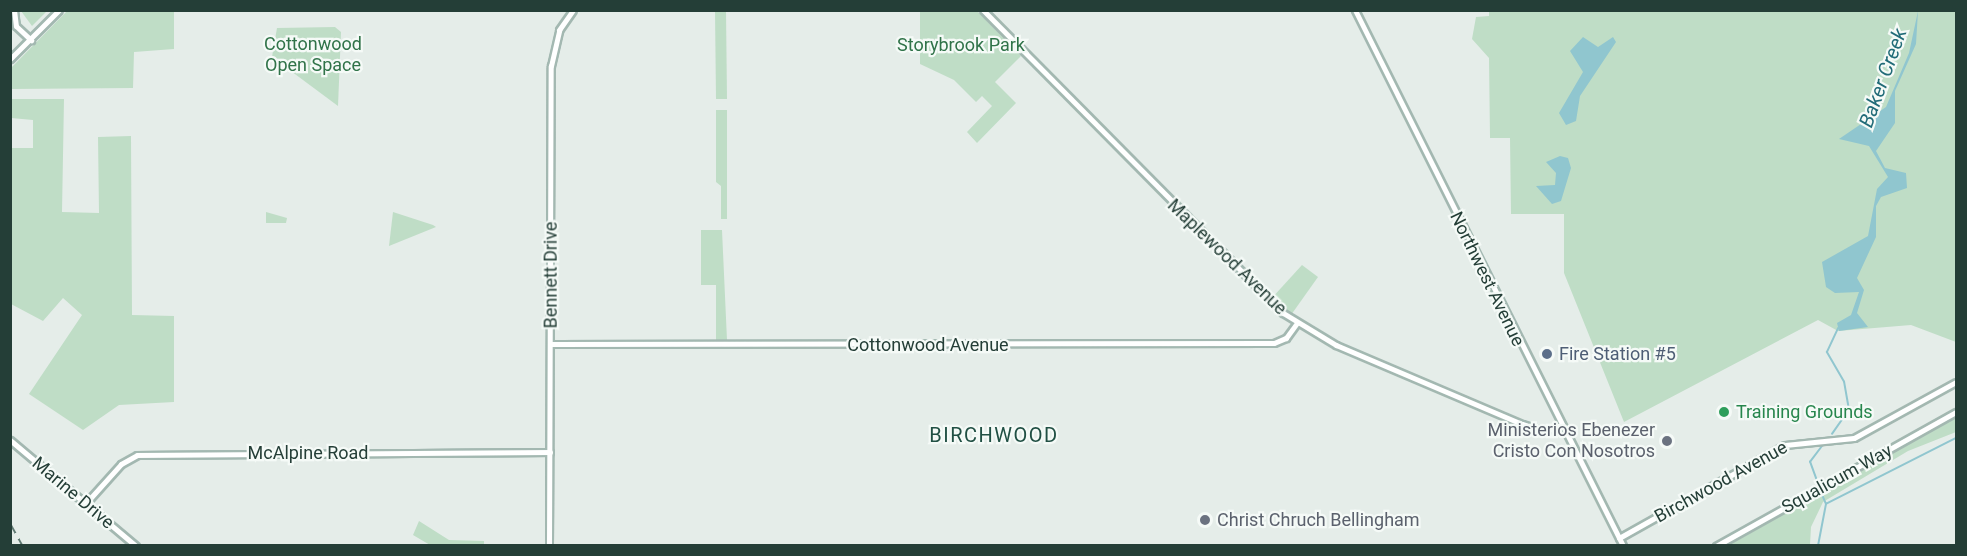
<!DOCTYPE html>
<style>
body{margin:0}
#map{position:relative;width:1967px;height:556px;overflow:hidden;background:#e5ede9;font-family:Roboto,sans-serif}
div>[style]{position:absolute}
.green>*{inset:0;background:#bfddc6}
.water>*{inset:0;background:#90c6cf}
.stream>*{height:1.5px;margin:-0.75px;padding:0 0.75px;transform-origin:0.75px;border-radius:0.75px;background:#90c6cf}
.roads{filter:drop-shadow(2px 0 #a3b8b1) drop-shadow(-2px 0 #a3b8b1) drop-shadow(0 2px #a3b8b1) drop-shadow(0 -2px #a3b8b1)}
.secondary>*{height:5px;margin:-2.5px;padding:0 2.5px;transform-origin:2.5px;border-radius:2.5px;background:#fff}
.rail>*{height:1.5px;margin-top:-0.75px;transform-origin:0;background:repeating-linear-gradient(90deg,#5f7972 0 12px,transparent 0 18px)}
.dots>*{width:16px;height:16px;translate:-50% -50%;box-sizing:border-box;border:3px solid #f5faf7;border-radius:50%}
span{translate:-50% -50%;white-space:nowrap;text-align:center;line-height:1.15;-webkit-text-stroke:4.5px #f5faf7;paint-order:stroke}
.park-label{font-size:18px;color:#307349}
.street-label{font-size:18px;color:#243e37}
.service-label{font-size:18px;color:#4e5e75}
.left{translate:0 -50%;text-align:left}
.leisure-label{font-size:18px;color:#27864d}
.worship-label{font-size:18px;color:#5b616d}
.right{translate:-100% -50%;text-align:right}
.water-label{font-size:20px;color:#216b78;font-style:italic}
.neighbourhood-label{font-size:20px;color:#215044;letter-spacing:1.5px}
.frame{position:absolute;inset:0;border:12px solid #243e37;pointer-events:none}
</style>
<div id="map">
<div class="green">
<div style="clip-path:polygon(68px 10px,174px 11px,174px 49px,134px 52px,133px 88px,11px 89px,11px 68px)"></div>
<div style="clip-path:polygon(21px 11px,21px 10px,47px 11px,32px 26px)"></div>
<div style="clip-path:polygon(715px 11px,726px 11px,727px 99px,716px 99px)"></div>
<div style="clip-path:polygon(920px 11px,977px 11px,1021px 56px,995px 82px,1016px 103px,977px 143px,967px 132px,992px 106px,982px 96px,976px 102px,954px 80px,920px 64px)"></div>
<div style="clip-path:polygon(1489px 11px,1956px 11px,1956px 342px,1911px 325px,1838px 331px,1818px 320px,1624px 422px,1564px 273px,1564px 214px,1511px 214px,1510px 138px,1490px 138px,1489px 58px,1472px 39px,1476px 17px,1489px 16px)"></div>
<div style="clip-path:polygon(335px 27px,341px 32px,338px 106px,272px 57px,277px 28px)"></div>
<div style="clip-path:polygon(11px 99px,64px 99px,62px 212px,99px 213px,98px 137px,131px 136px,132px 315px,174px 316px,174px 402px,119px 405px,83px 430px,29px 394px,82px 315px,63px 298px,43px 321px,11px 304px,11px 148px,33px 148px,33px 120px,11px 118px)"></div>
<div style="clip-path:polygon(716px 110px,727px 110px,727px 219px,721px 219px,721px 186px,716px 182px)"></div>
<div style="clip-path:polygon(266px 212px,287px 218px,286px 223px,266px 223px)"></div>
<div style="clip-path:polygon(393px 212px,433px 225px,436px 227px,389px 246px)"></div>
<div style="clip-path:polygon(701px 230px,722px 230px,727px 340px,716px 340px,716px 285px,701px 285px)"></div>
<div style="clip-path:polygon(1302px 265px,1318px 277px,1291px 315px,1271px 299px)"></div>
<div style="clip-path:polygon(1956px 417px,1956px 432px,1908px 451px,1823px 502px,1811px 527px,1810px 545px,1729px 545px)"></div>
<div style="clip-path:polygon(419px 521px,449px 540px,484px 541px,484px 545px,430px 545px,413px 535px)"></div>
</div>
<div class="water">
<div style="clip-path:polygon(1918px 11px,1916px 44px,1895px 91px,1895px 123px,1876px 151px,1885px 168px,1906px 173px,1907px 188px,1881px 197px,1876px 206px,1876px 237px,1857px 278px,1864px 290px,1857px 313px,1868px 327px,1839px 331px,1837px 323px,1851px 315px,1859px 292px,1835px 293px,1826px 287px,1822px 262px,1868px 236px,1877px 189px,1888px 177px,1869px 146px,1839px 139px,1886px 107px,1909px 53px)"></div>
<div style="clip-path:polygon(1583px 37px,1598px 47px,1613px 37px,1616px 42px,1580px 96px,1576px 121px,1566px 125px,1559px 113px,1583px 72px,1570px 51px)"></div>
<div style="clip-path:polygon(1560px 156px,1568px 158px,1571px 168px,1561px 201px,1552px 204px,1536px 186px,1555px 185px,1556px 173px,1546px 162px)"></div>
</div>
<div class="stream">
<div style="left:1832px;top:434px;width:29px;rotate:-55deg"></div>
<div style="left:1849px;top:410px;width:28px;rotate:-100deg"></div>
<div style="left:1844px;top:382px;width:34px;rotate:-120deg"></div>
<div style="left:1827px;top:352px;width:26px;rotate:-65deg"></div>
<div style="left:1817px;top:481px;width:20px;rotate:-110deg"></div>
<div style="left:1810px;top:462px;width:21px;rotate:-53deg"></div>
<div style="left:1823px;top:496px;width:8px;rotate:67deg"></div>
<div style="left:1818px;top:546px;width:43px;rotate:-79.2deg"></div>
<div style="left:1826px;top:504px;width:146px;rotate:-26.9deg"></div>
</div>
<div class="roads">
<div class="secondary">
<div style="left:14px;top:10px;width:16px;rotate:83deg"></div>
<div style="left:16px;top:26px;width:21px;rotate:43deg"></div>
<div style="left:983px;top:10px;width:426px;rotate:45.3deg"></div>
<div style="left:1283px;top:313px;width:62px;rotate:31.1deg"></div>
<div style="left:1336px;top:345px;width:202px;rotate:23deg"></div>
<div style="left:1522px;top:424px;width:24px;rotate:17deg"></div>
<div style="left:1545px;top:431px;width:15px;rotate:-20deg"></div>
<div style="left:1355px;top:10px;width:599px;rotate:63.43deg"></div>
<div style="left:10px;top:59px;width:69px;rotate:-45deg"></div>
<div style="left:551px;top:344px;width:723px;rotate:-0.08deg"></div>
<div style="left:1274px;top:343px;width:13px;rotate:-23deg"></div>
<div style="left:1286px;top:338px;width:19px;rotate:-54deg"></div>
<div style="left:10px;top:440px;width:165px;rotate:40.1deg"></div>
<div style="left:86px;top:503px;width:52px;rotate:-48.1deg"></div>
<div style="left:121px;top:464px;width:18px;rotate:-29deg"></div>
<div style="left:137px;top:455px;width:413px;rotate:-0.4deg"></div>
<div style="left:1619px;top:538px;width:190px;rotate:-29.3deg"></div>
<div style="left:1785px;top:445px;width:69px;rotate:-5.8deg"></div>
<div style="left:1854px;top:438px;width:116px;rotate:-28.8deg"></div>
<div style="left:549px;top:546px;width:480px;rotate:-89.8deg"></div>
<div style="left:551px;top:66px;width:37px;rotate:-77deg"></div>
<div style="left:559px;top:30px;width:24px;rotate:-55deg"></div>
<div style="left:1716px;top:546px;width:275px;rotate:-29.2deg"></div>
</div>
</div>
<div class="rail">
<div style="left:10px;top:523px;width:26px;rotate:61deg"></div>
</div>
<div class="dots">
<div style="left:1547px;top:354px;background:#5c6f8a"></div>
<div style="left:1724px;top:412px;background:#2e9e5b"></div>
<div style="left:1667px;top:441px;background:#6b7280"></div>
<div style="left:1205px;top:520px;background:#6b7280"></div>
</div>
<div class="park-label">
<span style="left:313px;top:55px">Cottonwood<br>Open Space</span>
<span style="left:961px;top:45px">Storybrook Park</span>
</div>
<div class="street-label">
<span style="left:1227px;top:257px;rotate:44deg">Maplewood Avenue</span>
<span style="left:551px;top:275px;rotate:-90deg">Bennett Drive</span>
<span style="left:1487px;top:279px;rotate:64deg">Northwest Avenue</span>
<span style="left:928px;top:345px">Cottonwood Avenue</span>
<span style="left:308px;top:453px">McAlpine Road</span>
<span style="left:1837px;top:479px;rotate:-29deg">Squalicum Way</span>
<span style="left:1721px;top:482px;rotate:-29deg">Birchwood Avenue</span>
<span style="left:73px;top:493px;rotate:40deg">Marine Drive</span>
</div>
<div class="service-label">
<span class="left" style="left:1559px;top:354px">Fire Station #5</span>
</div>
<div class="leisure-label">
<span class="left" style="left:1736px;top:412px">Training Grounds</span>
</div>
<div class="worship-label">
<span class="right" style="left:1655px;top:441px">Ministerios Ebenezer<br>Cristo Con Nosotros</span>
<span class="left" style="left:1217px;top:520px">Christ Chruch Bellingham</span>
</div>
<div class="water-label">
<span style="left:1883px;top:78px;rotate:-70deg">Baker Creek</span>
</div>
<div class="neighbourhood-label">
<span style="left:994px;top:435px">BIRCHWOOD</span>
</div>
<div class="frame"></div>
</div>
